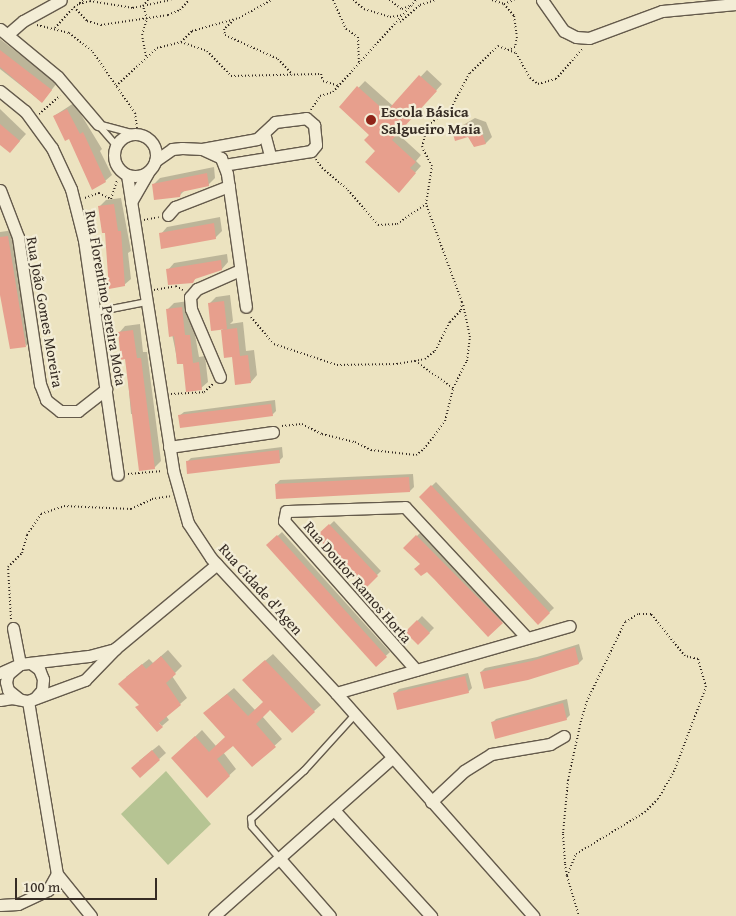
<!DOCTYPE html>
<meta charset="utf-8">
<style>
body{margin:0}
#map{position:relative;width:736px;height:916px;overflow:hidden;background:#ece3c0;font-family:"Gentium Book Plus",serif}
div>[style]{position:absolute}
.green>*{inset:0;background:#b6c493}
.shadow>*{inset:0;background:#0003}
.building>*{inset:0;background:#e79f8d}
.path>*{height:2px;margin-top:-1px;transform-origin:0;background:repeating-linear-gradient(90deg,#362c24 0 1px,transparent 0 3.5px)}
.roads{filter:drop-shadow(1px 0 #645a4b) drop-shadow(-1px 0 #645a4b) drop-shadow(0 1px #645a4b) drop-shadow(0 -1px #645a4b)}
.lane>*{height:5.5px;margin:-2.75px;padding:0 2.75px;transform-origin:2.75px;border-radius:2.75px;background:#f3edd6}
.street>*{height:11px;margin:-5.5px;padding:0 5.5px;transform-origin:5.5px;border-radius:5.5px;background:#f3edd6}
.street>.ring{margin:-5.5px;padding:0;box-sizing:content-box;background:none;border:11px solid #f3edd6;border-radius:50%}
.dots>*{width:14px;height:14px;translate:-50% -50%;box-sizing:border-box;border:2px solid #f3edd6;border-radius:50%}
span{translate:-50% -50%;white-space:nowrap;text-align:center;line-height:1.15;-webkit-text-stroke:4.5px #f3edd6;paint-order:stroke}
.poi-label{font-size:15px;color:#362c24;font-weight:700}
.left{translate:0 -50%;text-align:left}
.street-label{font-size:15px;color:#362c24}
.scale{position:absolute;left:15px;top:878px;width:142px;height:22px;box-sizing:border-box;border:2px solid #362c24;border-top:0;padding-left:6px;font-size:15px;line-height:18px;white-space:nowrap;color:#362c24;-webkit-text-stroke:4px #f3edd6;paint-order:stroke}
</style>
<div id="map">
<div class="green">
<div style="clip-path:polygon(166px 771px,211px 824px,168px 865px,121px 814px)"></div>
</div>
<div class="shadow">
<div style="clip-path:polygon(0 39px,57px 83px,42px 102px,0 69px)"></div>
<div style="clip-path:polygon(427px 70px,442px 84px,397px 133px,421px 155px,416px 161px,421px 166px,405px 184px,377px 151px,371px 134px,340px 107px,365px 81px,393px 106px)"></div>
<div style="clip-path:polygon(74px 103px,102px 149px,100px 151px,112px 175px,105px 181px,54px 116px)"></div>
<div style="clip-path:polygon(0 109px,26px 134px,16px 145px,0 142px)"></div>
<div style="clip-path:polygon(475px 118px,486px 122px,492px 137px,486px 143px,475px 146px,468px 135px,453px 131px)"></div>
<div style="clip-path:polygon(214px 167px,215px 178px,208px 185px,185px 190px,179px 196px,154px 184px,160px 178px)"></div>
<div style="clip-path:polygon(121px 198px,131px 251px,128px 253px,131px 279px,124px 285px,100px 206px,106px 200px)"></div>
<div style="clip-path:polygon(220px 217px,222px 231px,215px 238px,161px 234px,167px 227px)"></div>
<div style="clip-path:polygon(14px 230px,32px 339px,26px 346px,0 279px,0 232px)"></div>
<div style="clip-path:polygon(227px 254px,228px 262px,222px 269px,198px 276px,193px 281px,168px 270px,174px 263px)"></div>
<div style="clip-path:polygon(230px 295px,233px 321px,230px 324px,243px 322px,246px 351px,254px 350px,257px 375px,251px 382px,233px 355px,222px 330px,224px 328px,209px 304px,216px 297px)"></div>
<div style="clip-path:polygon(189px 301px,199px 357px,205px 356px,208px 382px,201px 388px,184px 362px,178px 363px,167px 310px,174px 303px)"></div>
<div style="clip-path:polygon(140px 324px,143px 352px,147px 352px,161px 461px,154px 468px,134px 414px,131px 414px,126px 358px,119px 333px,125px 326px)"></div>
<div style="clip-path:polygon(275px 400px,276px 411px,272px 415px,179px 416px,184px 412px)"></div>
<div style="clip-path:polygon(282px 447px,283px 457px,279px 461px,187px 462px,191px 458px)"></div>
<div style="clip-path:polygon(413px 474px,414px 487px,410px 491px,276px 484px,280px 480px)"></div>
<div style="clip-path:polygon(436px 482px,554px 608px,538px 623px,420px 497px)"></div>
<div style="clip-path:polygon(334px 521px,381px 571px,365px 587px,318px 536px)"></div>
<div style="clip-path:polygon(282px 532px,390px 652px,376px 665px,268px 545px)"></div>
<div style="clip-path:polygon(421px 532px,506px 618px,502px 622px,421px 564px,405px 548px)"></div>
<div style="clip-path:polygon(422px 616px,434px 628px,418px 644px,407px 632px)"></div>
<div style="clip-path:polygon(579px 644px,583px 659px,579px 663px,481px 672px,485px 668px,537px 657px)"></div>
<div style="clip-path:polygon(168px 650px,182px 666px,172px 676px,187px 698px,166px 716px,169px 720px,162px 726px,140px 704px,126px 677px,149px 659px,153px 663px)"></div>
<div style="clip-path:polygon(273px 654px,321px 705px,314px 711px,270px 708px,262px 716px,282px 739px,253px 765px,233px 744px,223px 752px,236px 769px,207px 796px,179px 752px,202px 730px,216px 746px,226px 737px,211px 707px,234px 688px,255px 710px,265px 702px,251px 673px)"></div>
<div style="clip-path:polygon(468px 673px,472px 688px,468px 692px,395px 693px,399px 689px)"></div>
<div style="clip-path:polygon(567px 699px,570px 715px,566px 719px,492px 723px,496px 719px)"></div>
<div style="clip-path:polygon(159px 745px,166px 753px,140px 776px,139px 761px)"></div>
</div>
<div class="building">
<div style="clip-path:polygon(0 50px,52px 90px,42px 103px,0 67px)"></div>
<div style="clip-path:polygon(419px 75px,437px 91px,392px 140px,416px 162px,410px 168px,416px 173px,399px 193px,365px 162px,375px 151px,364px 140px,369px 135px,339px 107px,357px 86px,386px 112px)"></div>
<div style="clip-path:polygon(67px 109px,80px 134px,83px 132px,106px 182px,92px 190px,69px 139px,65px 141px,53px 116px)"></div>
<div style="clip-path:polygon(0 124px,20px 141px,10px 153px,0 145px)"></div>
<div style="clip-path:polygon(468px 124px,480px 128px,486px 144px,474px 147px,468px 137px,455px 141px,452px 130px)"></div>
<div style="clip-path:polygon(207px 173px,209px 186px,181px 192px,180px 197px,154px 200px,152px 184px)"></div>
<div style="clip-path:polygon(114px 204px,118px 231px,121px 231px,125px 286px,109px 289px,105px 233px,102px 233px,98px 206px)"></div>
<div style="clip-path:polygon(214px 223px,216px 239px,161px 249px,159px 233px)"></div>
<div style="clip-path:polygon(8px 236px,26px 347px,10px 349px,0 295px,0 237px)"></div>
<div style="clip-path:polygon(221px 260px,222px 270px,195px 279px,193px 283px,168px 285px,166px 269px)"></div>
<div style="clip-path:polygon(224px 301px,227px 329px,211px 331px,208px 303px)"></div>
<div style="clip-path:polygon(182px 307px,185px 335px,190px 335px,193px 363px,199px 362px,202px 390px,186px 392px,183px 364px,177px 364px,174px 336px,169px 337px,166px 309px)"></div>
<div style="clip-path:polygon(237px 328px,240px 356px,248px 355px,251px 383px,235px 385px,232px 357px,224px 358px,221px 330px)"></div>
<div style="clip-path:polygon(133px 330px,137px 358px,141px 358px,155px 469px,139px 471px,125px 359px,121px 360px,118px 332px)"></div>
<div style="clip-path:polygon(271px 404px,273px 416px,180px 428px,178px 415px)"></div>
<div style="clip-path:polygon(279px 450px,280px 463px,187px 474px,186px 461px)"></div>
<div style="clip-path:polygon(409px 477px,410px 492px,276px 499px,275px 484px)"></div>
<div style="clip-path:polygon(431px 485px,550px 613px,538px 625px,419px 497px)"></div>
<div style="clip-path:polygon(329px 524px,378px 576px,365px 589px,316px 536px)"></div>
<div style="clip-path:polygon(277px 535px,387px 657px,376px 667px,266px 545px)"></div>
<div style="clip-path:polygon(416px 535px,503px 623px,488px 637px,434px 579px,427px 572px,421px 576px,414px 569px,420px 564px,403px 548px)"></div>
<div style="clip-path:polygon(417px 620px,430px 633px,418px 645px,405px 632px)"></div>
<div style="clip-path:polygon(575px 647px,579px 664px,528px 680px,484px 689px,480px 672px,532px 661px)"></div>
<div style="clip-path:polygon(161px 656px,176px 674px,166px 683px,181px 705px,159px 723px,163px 727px,157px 732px,135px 707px,139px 705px,118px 684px,142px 664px,146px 669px)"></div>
<div style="clip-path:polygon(265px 660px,315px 712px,292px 733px,270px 710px,256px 724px,276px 747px,252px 767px,233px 746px,217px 759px,230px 776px,207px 798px,171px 758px,195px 736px,209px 752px,225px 737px,203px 713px,227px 694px,248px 716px,263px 702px,242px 680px)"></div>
<div style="clip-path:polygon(465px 676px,469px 693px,397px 710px,393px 693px)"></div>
<div style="clip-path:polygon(563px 703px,567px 720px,495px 739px,491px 722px)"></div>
<div style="clip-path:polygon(152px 750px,160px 760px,140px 778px,131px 768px)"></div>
</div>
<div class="path">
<div style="left:333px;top:0;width:32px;rotate:66deg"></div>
<div style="left:346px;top:29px;width:14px;rotate:34deg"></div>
<div style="left:358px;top:37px;width:27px;rotate:88deg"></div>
<div style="left:353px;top:0;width:14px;rotate:39deg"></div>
<div style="left:364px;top:9px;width:27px;rotate:17deg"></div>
<div style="left:390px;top:17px;width:14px;rotate:-8deg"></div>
<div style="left:389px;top:0;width:16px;rotate:35deg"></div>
<div style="left:402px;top:9px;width:11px;rotate:-22deg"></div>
<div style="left:492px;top:0;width:13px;rotate:18deg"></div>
<div style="left:504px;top:4px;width:16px;rotate:50deg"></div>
<div style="left:514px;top:16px;width:21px;rotate:82deg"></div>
<div style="left:517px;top:37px;width:10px;rotate:101deg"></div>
<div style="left:515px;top:47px;width:8px;rotate:157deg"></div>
<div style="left:79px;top:4px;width:11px;rotate:-15deg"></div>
<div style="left:90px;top:1px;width:44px;rotate:9.2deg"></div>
<div style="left:133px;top:8px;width:39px;rotate:-12deg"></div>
<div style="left:504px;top:4px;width:11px;rotate:-22deg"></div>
<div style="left:74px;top:7px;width:12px;rotate:-35deg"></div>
<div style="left:234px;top:20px;width:13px;rotate:138deg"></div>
<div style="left:224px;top:29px;width:6px;rotate:81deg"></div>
<div style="left:225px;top:35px;width:58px;rotate:24.4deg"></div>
<div style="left:278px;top:59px;width:21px;rotate:47deg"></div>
<div style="left:400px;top:22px;width:26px;rotate:-40deg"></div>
<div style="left:420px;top:5px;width:16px;rotate:-18deg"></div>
<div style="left:37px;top:25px;width:33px;rotate:14deg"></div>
<div style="left:69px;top:33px;width:31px;rotate:38deg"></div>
<div style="left:93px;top:52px;width:74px;rotate:55.5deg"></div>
<div style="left:135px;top:113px;width:15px;rotate:82deg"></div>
<div style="left:55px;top:28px;width:28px;rotate:-48deg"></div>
<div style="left:74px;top:7px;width:19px;rotate:47deg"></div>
<div style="left:87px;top:21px;width:15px;rotate:16deg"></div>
<div style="left:101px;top:25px;width:68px;rotate:-8.5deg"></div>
<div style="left:168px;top:15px;width:13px;rotate:-23deg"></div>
<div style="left:180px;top:10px;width:13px;rotate:-48deg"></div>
<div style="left:181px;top:42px;width:28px;rotate:19deg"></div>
<div style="left:207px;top:51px;width:35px;rotate:46deg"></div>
<div style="left:231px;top:76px;width:90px;rotate:-1.3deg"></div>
<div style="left:321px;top:74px;width:7px;rotate:74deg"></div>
<div style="left:323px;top:81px;width:17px;rotate:17deg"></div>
<div style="left:146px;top:56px;width:21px;rotate:-101deg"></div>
<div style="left:142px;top:35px;width:17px;rotate:-73deg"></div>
<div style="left:147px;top:19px;width:14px;rotate:-107deg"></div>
<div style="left:143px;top:6px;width:8px;rotate:-50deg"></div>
<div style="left:116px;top:86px;width:56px;rotate:-42.8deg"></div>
<div style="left:157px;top:48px;width:25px;rotate:-14deg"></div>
<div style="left:181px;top:42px;width:16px;rotate:-45deg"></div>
<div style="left:192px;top:31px;width:49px;rotate:-15.5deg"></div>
<div style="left:239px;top:18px;width:38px;rotate:-29deg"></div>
<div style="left:311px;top:110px;width:17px;rotate:-57deg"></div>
<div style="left:320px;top:96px;width:14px;rotate:-17deg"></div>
<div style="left:333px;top:92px;width:124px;rotate:-47.9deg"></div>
<div style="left:39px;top:114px;width:28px;rotate:-41deg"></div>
<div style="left:316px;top:159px;width:11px;rotate:56deg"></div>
<div style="left:322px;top:168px;width:34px;rotate:40deg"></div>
<div style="left:348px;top:190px;width:46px;rotate:49.4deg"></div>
<div style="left:378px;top:225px;width:19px;rotate:-3deg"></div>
<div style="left:397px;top:224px;width:35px;rotate:-35deg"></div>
<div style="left:85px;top:198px;width:15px;rotate:-20deg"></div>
<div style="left:99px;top:193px;width:13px;rotate:27deg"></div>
<div style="left:111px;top:199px;width:19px;rotate:-72deg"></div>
<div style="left:144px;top:220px;width:15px;rotate:-11deg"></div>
<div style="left:154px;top:290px;width:22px;rotate:-10deg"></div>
<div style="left:176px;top:286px;width:8px;rotate:30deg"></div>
<div style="left:251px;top:317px;width:35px;rotate:50deg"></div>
<div style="left:274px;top:344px;width:66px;rotate:18.4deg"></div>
<div style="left:337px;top:365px;width:60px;rotate:-1deg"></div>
<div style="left:397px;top:364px;width:28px;rotate:-10deg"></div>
<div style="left:425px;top:359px;width:13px;rotate:-39deg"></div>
<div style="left:435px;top:351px;width:33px;rotate:-63deg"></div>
<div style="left:450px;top:322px;width:16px;rotate:-47deg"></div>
<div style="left:461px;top:310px;width:8px;rotate:-83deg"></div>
<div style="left:462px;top:302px;width:104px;rotate:-110.2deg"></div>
<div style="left:426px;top:204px;width:38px;rotate:-81deg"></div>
<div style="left:432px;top:166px;width:21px;rotate:-118deg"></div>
<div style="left:422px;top:147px;width:23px;rotate:-75deg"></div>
<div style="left:428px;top:125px;width:29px;rotate:-36deg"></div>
<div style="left:451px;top:108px;width:40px;rotate:-62deg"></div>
<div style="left:470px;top:73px;width:39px;rotate:-44deg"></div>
<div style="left:498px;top:46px;width:19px;rotate:21deg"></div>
<div style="left:516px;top:53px;width:29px;rotate:61deg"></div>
<div style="left:530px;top:78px;width:10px;rotate:37deg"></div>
<div style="left:538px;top:84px;width:19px;rotate:-16deg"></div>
<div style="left:556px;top:79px;width:41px;rotate:-48.9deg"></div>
<div style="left:453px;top:388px;width:30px;rotate:-63deg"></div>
<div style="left:467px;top:361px;width:24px;rotate:-83deg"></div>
<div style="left:470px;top:337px;width:34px;rotate:-102deg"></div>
<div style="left:171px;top:394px;width:33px;rotate:-3deg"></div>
<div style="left:204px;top:392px;width:12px;rotate:-42deg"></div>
<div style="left:282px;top:426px;width:20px;rotate:-6deg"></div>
<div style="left:302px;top:424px;width:22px;rotate:27deg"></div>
<div style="left:322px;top:434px;width:34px;rotate:14deg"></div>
<div style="left:355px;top:442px;width:18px;rotate:27deg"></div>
<div style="left:371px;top:450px;width:45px;rotate:6.3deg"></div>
<div style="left:416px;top:455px;width:10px;rotate:-37deg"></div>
<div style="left:424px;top:449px;width:35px;rotate:-53deg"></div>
<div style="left:445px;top:421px;width:34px;rotate:-76deg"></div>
<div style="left:453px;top:388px;width:47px;rotate:-144.6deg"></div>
<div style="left:128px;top:474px;width:35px;rotate:-5deg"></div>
<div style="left:11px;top:619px;width:52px;rotate:-93.3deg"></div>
<div style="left:8px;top:567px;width:20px;rotate:-45deg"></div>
<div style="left:22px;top:553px;width:19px;rotate:-74deg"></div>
<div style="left:27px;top:535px;width:25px;rotate:-56deg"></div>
<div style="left:41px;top:514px;width:24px;rotate:-19deg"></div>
<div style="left:64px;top:506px;width:67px;rotate:2.6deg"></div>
<div style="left:131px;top:509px;width:23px;rotate:-25deg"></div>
<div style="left:152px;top:499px;width:18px;rotate:-9deg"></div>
<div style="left:567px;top:876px;width:24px;rotate:-68deg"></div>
<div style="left:576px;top:854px;width:81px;rotate:-31.3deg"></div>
<div style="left:645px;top:812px;width:18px;rotate:-45deg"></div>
<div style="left:658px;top:799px;width:34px;rotate:-60deg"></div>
<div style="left:675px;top:769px;width:88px;rotate:-69.3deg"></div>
<div style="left:706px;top:687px;width:29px;rotate:-106deg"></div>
<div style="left:698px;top:659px;width:13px;rotate:-167deg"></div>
<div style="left:685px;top:656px;width:54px;rotate:-129deg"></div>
<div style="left:651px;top:614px;width:13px;rotate:180deg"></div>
<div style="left:638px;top:614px;width:15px;rotate:148deg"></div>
<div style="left:625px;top:622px;width:88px;rotate:115.7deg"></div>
<div style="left:587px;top:701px;width:21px;rotate:107deg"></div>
<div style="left:581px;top:721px;width:60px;rotate:102.4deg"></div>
<div style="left:568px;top:780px;width:54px;rotate:95.3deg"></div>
<div style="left:563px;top:834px;width:30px;rotate:86deg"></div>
<div style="left:565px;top:864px;width:12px;rotate:81deg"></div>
<div style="left:567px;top:876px;width:42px;rotate:73.3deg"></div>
</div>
<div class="roads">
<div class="lane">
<div style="left:98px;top:124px;width:38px;rotate:15deg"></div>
<div style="left:98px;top:124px;width:28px;rotate:49deg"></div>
<div style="left:96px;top:312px;width:52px;rotate:-11.1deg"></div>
<div style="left:279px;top:858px;width:41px;rotate:-131.1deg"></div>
<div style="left:252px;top:827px;width:8px;rotate:-97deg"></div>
<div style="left:251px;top:819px;width:72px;rotate:-42.2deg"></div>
<div style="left:304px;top:771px;width:76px;rotate:-47.7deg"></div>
</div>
<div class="street">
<div style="left:542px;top:0;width:38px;rotate:55deg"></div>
<div style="left:564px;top:31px;width:13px;rotate:27deg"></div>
<div style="left:576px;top:37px;width:13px;rotate:4deg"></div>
<div style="left:589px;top:38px;width:78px;rotate:-20.3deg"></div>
<div style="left:662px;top:11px;width:74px;rotate:-5.4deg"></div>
<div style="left:0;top:29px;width:75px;rotate:39.6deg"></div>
<div style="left:58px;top:77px;width:62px;rotate:49.6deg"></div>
<div style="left:8px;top:34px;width:20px;rotate:-41deg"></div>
<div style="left:23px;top:21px;width:43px;rotate:-28.9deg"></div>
<div style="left:0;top:91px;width:32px;rotate:39deg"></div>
<div style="left:25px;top:111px;width:46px;rotate:53.9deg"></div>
<div style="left:52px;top:148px;width:45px;rotate:65.1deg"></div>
<div style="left:71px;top:189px;width:53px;rotate:75.7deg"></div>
<div style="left:84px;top:240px;width:237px;rotate:81.8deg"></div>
<div style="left:264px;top:133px;width:24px;rotate:75deg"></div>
<div class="ring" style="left:114px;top:134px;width:31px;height:31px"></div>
<div style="left:202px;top:149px;width:56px;rotate:-10.3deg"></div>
<div style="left:257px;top:139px;width:25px;rotate:-43deg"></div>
<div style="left:275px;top:122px;width:31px;rotate:-7deg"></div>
<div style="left:306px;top:118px;width:11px;rotate:41deg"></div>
<div style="left:314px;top:125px;width:20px;rotate:84deg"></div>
<div style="left:316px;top:145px;width:8px;rotate:130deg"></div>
<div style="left:311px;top:151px;width:88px;rotate:170.9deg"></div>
<div style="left:155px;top:161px;width:21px;rotate:-35deg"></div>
<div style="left:172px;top:149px;width:10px;rotate:-6deg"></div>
<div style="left:182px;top:148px;width:20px;rotate:3deg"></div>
<div style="left:202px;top:149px;width:21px;rotate:25deg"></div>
<div style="left:221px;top:158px;width:17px;rotate:69deg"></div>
<div style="left:227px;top:174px;width:134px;rotate:81.9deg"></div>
<div style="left:127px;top:175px;width:299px;rotate:81.1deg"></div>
<div style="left:173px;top:470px;width:55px;rotate:74.2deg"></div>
<div style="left:188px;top:523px;width:42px;rotate:56.7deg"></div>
<div style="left:211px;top:558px;width:184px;rotate:47.2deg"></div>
<div style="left:336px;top:693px;width:298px;rotate:48.5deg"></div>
<div style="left:0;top:190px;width:50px;rotate:69deg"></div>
<div style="left:18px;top:237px;width:149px;rotate:81.5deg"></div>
<div style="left:40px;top:384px;width:17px;rotate:69deg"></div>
<div style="left:46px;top:400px;width:18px;rotate:38deg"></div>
<div style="left:60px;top:411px;width:18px"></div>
<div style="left:78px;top:411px;width:36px;rotate:-38deg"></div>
<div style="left:131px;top:202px;width:34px;rotate:-60deg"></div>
<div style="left:168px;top:215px;width:11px;rotate:-49deg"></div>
<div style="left:175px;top:207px;width:58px;rotate:-21.3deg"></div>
<div style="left:220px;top:377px;width:74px;rotate:-113.1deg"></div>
<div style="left:191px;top:309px;width:12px;rotate:-95deg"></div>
<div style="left:190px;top:297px;width:11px;rotate:-49deg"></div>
<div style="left:197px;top:289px;width:47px;rotate:-23.8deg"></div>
<div style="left:169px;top:447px;width:105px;rotate:-8.2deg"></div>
<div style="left:13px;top:628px;width:37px;rotate:79deg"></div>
<div style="left:20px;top:664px;width:16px;rotate:140deg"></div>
<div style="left:8px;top:674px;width:8px;rotate:104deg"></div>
<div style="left:6px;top:682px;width:8px;rotate:76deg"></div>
<div style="left:8px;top:690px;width:14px;rotate:39deg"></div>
<div style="left:32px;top:664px;width:9px;rotate:36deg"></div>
<div style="left:39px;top:669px;width:11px;rotate:68deg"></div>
<div style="left:43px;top:679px;width:11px;rotate:95deg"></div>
<div style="left:42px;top:690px;width:11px;rotate:131deg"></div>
<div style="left:416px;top:670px;width:199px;rotate:-131.5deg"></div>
<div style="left:284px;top:521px;width:10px;rotate:-79deg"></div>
<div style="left:286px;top:511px;width:119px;rotate:-1.9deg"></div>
<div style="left:405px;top:507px;width:179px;rotate:47deg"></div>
<div style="left:0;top:673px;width:22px;rotate:-24deg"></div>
<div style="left:20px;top:664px;width:69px;rotate:-6.6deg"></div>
<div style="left:89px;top:656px;width:27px;rotate:-15deg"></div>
<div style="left:336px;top:693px;width:243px;rotate:-16deg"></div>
<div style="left:0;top:700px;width:12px;rotate:-9deg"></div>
<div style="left:12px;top:698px;width:16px;rotate:11deg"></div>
<div style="left:28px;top:701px;width:175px;rotate:80.5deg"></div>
<div style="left:57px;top:874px;width:54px;rotate:51deg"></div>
<div style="left:28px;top:701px;width:61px;rotate:-20.2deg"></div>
<div style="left:85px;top:680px;width:45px;rotate:-45.9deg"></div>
<div style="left:116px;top:648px;width:131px;rotate:-39.7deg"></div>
<div style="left:431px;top:802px;width:45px;rotate:-43.2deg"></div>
<div style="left:464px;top:771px;width:32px;rotate:-32deg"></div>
<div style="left:491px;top:754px;width:60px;rotate:-9.6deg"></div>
<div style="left:550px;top:744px;width:16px;rotate:-30deg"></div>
<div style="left:334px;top:810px;width:144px;rotate:47.5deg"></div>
<div style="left:279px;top:858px;width:77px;rotate:48.7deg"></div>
<div style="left:0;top:905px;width:18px;rotate:-3deg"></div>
<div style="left:18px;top:904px;width:33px;rotate:-25deg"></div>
<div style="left:48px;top:890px;width:18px;rotate:-61deg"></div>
<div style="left:214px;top:916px;width:238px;rotate:-41.6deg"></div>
</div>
</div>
<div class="dots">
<div style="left:371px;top:120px;background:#8f2418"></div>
</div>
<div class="poi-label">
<span class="left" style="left:381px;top:120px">Escola Básica<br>Salgueiro Maia</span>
</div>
<div class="street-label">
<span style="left:106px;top:298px;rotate:80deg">Rua Florentino Pereira Mota</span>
<span style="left:45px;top:312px;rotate:80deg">Rua João Gomes Moreira</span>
<span style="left:358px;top:582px;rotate:49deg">Rua Doutor Ramos Horta</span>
<span style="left:261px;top:589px;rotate:48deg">Rua Cidade d'Agen</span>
</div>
<div class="scale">100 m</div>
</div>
